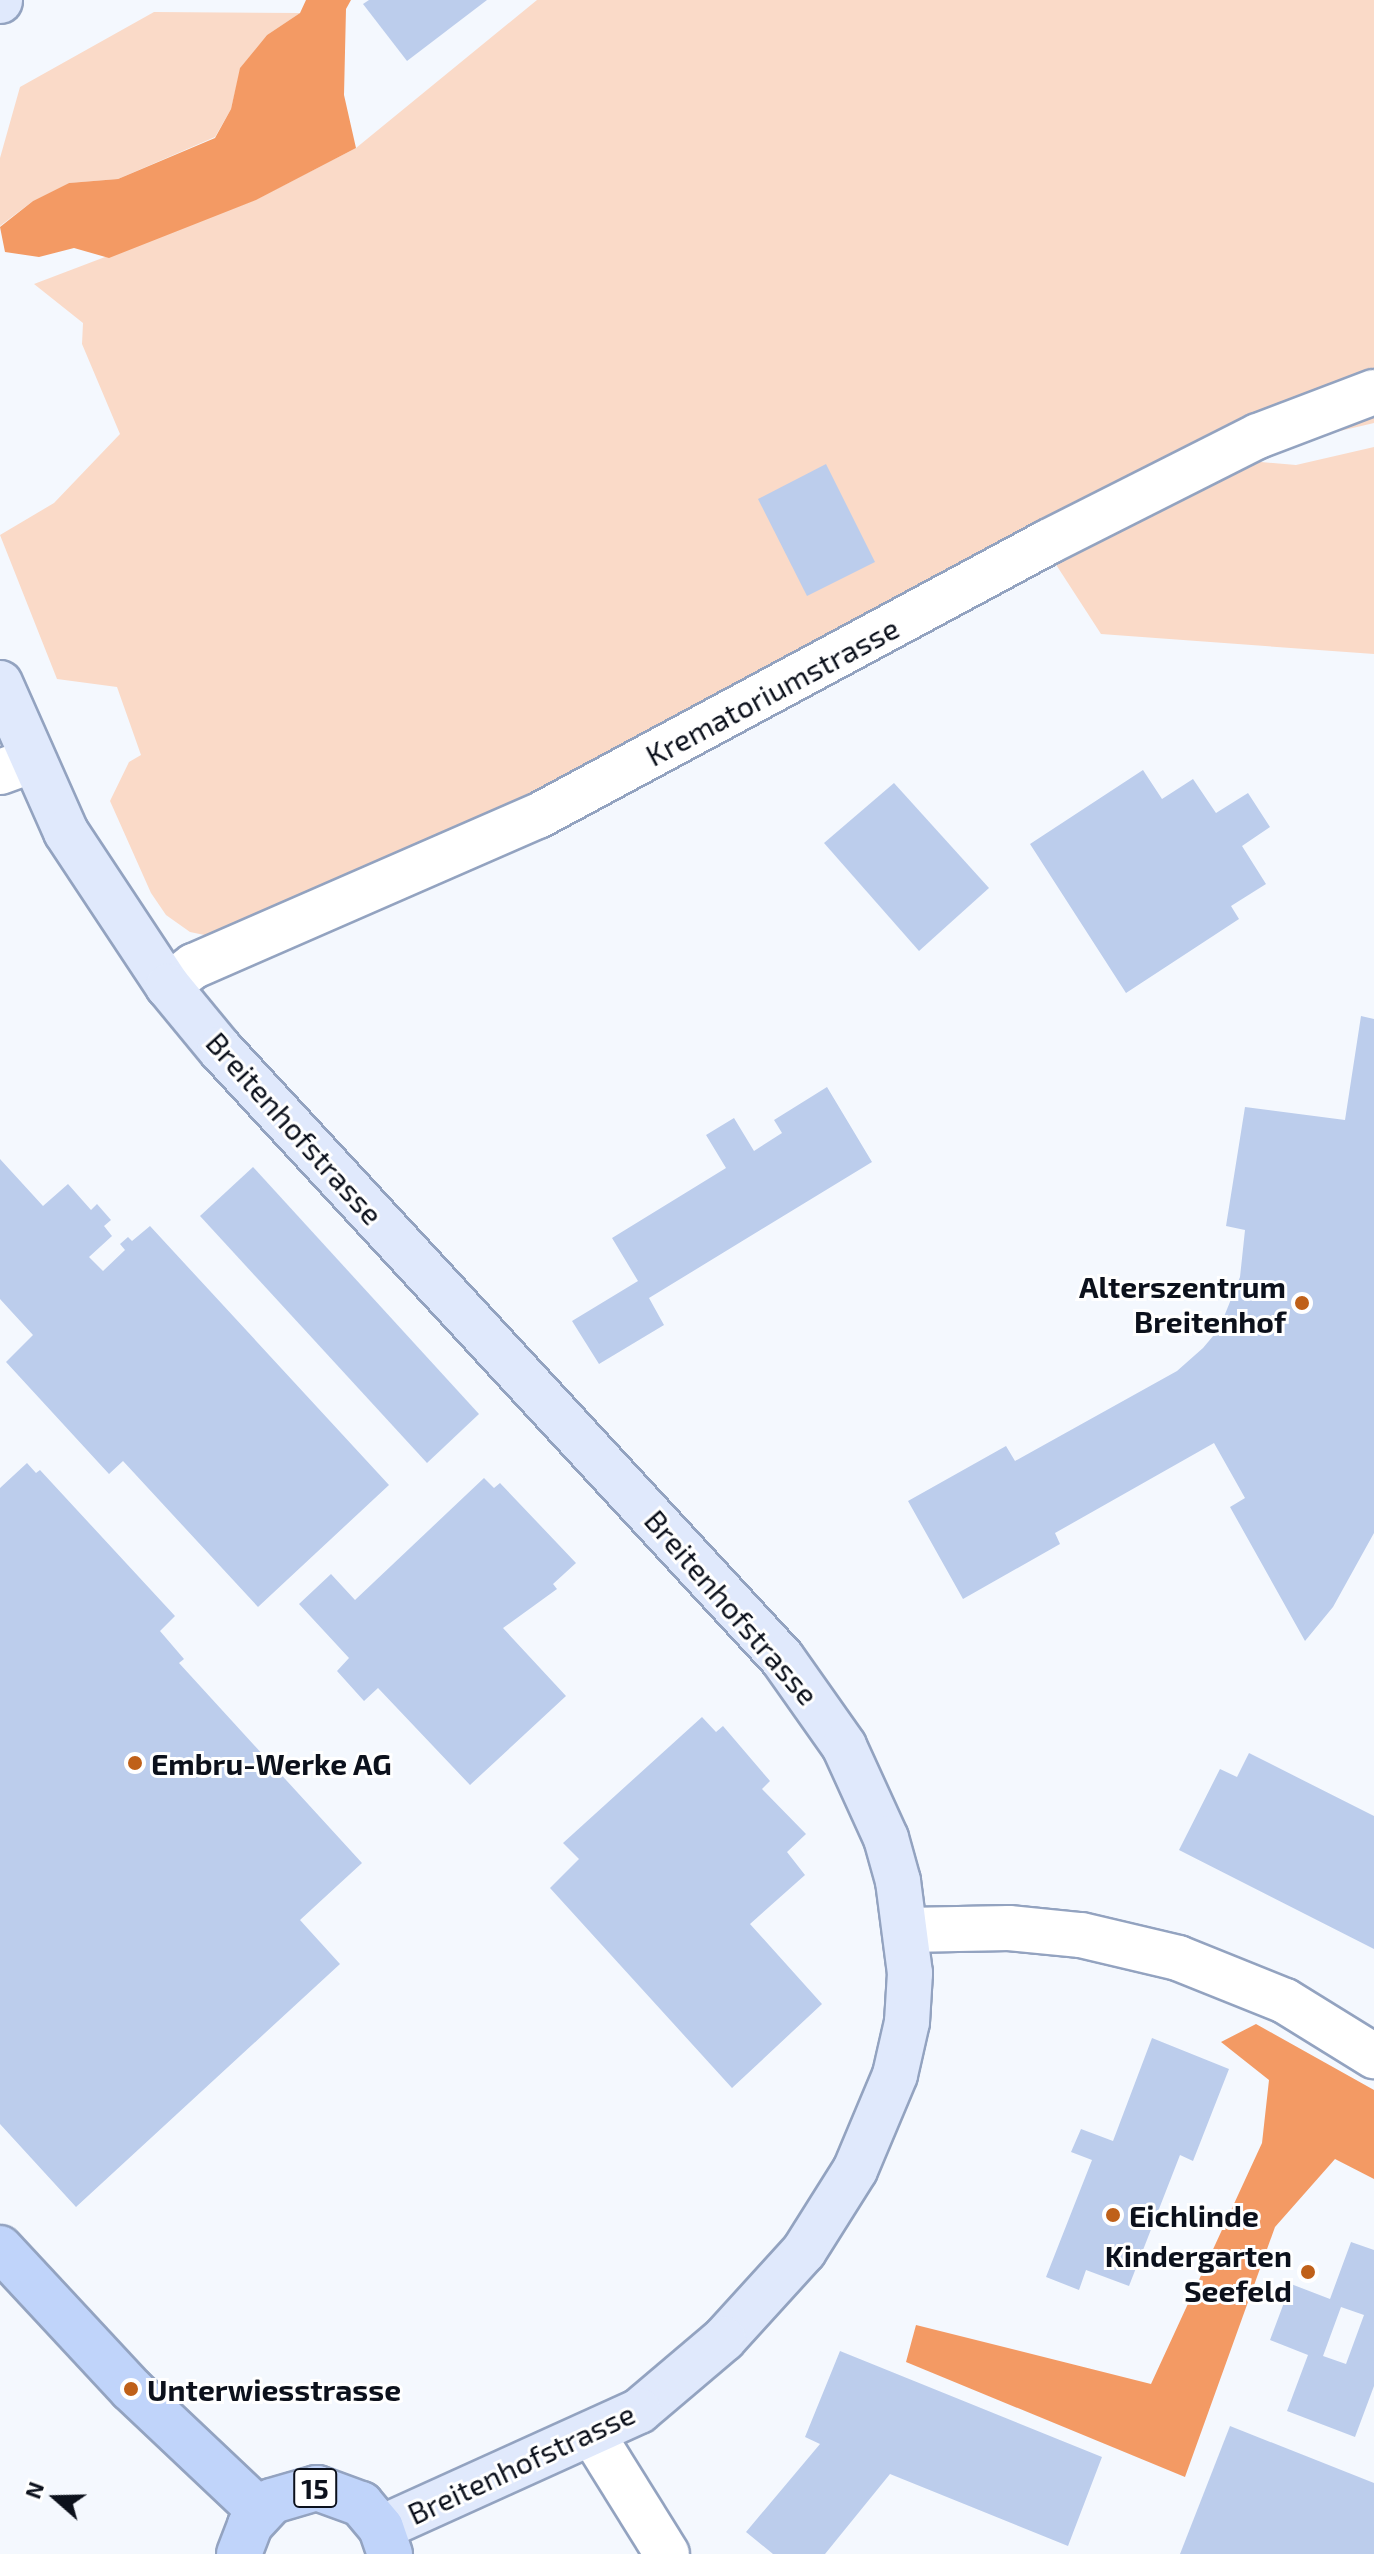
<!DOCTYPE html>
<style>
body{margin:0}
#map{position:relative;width:1374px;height:2554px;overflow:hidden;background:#f4f8fe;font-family:"Exo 2",sans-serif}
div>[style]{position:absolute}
.green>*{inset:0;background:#fadac8}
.forest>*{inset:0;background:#f39a64}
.building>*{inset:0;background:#bccdec}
.roads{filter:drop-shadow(2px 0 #93a3c0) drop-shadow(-2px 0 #93a3c0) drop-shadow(0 2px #93a3c0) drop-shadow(0 -2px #93a3c0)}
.street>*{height:44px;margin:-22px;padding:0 22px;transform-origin:22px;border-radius:22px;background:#fff}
.secondary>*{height:44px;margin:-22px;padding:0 22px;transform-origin:22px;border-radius:22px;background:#e0e9fc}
.primary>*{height:44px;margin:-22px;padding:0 22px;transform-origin:22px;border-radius:22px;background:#c0d4fa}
.dots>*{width:22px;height:22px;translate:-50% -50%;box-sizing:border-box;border:4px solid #fff;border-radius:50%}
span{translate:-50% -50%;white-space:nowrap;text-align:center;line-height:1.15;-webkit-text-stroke:6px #fff;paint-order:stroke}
.shield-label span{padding:2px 6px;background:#fff;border:2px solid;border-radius:6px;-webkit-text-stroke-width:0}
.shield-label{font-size:28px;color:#0c111c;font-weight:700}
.street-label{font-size:30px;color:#0c111c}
.poi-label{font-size:30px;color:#0c111c;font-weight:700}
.right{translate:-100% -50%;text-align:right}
.left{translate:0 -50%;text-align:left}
.north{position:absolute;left:16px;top:2458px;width:80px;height:80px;-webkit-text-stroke:6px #fff;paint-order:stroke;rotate:290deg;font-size:22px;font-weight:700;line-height:32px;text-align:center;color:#0c111c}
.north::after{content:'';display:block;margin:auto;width:28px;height:36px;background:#0c111c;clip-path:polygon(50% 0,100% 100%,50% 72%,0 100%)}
</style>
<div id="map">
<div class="green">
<div style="clip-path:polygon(537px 0,1374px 0,1374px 423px,1293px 442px,802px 661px,379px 871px,214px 937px,190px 932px,166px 915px,151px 893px,110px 801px,129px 762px,141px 755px,117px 687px,57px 679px,0 535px,54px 503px,120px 434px,82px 344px,83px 323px,34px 284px,255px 200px,356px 148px)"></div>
<div style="clip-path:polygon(154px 12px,300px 13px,267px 35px,241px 67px,231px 109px,215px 137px,118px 179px,69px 183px,33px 201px,0 226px,0 158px,20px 87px)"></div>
<div style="clip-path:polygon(1374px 447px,1374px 654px,1101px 634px,1053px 560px,1250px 461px,1296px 465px)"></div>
</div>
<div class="forest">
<div style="clip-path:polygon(306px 0,351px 0,346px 9px,344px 95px,356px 148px,256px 200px,109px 258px,74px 248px,39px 257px,5px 252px,0 227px,33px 201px,69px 183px,118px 179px,215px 138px,231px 109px,240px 68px,267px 35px,300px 13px)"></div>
<div style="clip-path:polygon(1256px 2024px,1374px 2090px,1374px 2179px,1335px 2159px,1275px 2227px,1185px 2477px,906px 2362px,916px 2325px,1151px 2384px,1262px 2143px,1269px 2080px,1221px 2042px)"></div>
</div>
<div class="building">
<div style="clip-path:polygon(369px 0,487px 0,407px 61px,363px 4px)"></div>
<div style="clip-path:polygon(826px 464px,875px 562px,807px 596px,758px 499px)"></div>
<div style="clip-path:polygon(1143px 770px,1162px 799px,1193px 779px,1216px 813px,1248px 793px,1270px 827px,1242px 846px,1266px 884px,1231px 906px,1239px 919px,1126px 993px,1030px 844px)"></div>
<div style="clip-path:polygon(894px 783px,989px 888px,919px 951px,824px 843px)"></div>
<div style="clip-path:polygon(1361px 1016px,1374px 1019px,1374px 1533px,1333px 1607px,1305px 1641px,1230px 1507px,1245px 1498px,1214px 1443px,1055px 1533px,1060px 1544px,963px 1599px,908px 1501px,1006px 1446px,1015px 1461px,1177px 1371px,1203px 1348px,1219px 1329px,1240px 1277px,1245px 1230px,1226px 1226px,1245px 1107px,1345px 1120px)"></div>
<div style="clip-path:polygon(827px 1087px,872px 1162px,649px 1298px,664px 1325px,599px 1364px,572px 1321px,638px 1281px,612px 1238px,726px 1168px,706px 1135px,734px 1118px,754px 1151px,782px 1133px,774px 1120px)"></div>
<div style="clip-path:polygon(0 1159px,43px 1206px,68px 1184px,91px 1210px,97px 1204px,111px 1220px,104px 1226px,112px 1236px,89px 1257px,103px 1271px,125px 1250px,120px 1244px,128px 1237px,132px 1241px,150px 1226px,389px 1485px,258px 1607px,123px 1461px,109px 1474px,6px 1362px,33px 1335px,0 1299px)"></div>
<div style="clip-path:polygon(253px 1167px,479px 1414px,427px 1463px,200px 1216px)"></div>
<div style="clip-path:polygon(27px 1463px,36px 1473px,40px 1470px,175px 1616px,160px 1631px,184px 1659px,179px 1663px,362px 1863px,300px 1920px,340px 1964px,76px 2207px,0 2124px,0 1488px)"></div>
<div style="clip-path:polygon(484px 1478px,494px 1488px,500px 1483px,576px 1563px,553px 1584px,557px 1589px,503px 1628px,566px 1696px,470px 1785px,378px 1688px,364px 1701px,337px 1671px,349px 1658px,299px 1604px,331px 1574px,355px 1600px)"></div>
<div style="clip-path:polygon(702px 1717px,716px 1732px,723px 1726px,770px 1781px,762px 1789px,806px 1834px,787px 1852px,805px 1875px,750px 1924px,822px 2004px,732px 2088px,550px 1888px,579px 1859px,563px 1843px)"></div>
<div style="clip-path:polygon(1249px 1753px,1374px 1816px,1374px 1949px,1179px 1850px,1220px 1769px,1237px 1777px)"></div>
<div style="clip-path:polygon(1152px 2038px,1229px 2069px,1193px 2161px,1180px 2155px,1129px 2286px,1086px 2270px,1079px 2290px,1046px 2277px,1092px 2160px,1071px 2152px,1081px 2129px,1113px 2141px)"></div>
<div style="clip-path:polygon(evenodd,1351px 2242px,1374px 2250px,1374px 2386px,1355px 2437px,1287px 2411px,1308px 2355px,1270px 2340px,1291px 2284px,1330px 2299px,1351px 2242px,1341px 2307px,1364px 2315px,1346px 2364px,1323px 2356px,1341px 2307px)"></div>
<div style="clip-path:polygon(840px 2351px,1102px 2457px,1068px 2546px,890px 2474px,825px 2554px,773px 2554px,746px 2532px,820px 2444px,805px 2437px)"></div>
<div style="clip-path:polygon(1230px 2426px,1374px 2483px,1374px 2554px,1180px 2554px)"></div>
</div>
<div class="roads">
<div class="street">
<div style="left:0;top:772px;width:33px;rotate:-20deg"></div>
<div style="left:168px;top:986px;width:33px;rotate:-38deg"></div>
<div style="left:194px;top:966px;width:375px;rotate:-23.6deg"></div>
<div style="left:538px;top:816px;width:579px;rotate:-28.25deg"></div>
<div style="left:1048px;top:542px;width:235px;rotate:-26.8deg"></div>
<div style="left:1258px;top:436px;width:124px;rotate:-20.8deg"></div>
<div style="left:907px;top:1930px;width:102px;rotate:-1.1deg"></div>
<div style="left:1009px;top:1928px;width:72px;rotate:5.6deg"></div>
<div style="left:1081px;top:1935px;width:100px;rotate:13.3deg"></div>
<div style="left:1178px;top:1958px;width:115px;rotate:21.9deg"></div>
<div style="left:1285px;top:2001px;width:105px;rotate:31.7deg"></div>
<div style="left:593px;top:2435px;width:140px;rotate:58.1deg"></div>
</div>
<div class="secondary">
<div style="left:0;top:1px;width:1px;rotate:-90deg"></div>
<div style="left:0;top:683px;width:163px;rotate:66.1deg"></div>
<div style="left:66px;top:832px;width:185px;rotate:56.5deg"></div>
<div style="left:168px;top:986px;width:82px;rotate:50.5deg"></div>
<div style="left:220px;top:1049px;width:829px;rotate:47.3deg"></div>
<div style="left:782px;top:1658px;width:108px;rotate:54.8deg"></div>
<div style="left:844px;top:1746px;width:101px;rotate:65.5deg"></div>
<div style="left:886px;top:1838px;width:45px;rotate:74.4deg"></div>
<div style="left:898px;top:1881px;width:93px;rotate:82.6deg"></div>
<div style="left:910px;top:1973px;width:49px;rotate:93.5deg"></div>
<div style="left:907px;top:2022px;width:54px;rotate:102.8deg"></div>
<div style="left:895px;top:2075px;width:103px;rotate:112.8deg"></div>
<div style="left:855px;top:2170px;width:96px;rotate:122.2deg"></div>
<div style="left:804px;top:2251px;width:119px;rotate:132.3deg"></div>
<div style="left:724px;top:2339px;width:111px;rotate:139.7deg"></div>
<div style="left:639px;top:2411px;width:283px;rotate:155.6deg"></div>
</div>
<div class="primary">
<div style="left:0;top:2248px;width:192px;rotate:47.1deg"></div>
<div style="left:131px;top:2389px;width:178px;rotate:43.4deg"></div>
<div style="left:239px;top:2554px;width:31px;rotate:-69deg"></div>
<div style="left:250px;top:2525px;width:33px;rotate:-47deg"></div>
<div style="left:272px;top:2501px;width:47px;rotate:-16.1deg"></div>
<div style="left:317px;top:2488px;width:47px;rotate:20deg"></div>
<div style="left:361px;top:2504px;width:31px;rotate:50deg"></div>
<div style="left:381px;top:2528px;width:28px;rotate:71deg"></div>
</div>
</div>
<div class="dots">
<div style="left:1302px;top:1303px;background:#bf6019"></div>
<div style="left:135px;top:1763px;background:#bf6019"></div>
<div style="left:1113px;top:2215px;background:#bf6019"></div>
<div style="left:1308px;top:2272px;background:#bf6019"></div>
<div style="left:131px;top:2389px;background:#bf6019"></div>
</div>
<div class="shield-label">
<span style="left:315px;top:2488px">15</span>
</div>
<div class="street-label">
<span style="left:772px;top:691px;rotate:-28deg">Krematoriumstrasse</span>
<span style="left:295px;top:1128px;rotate:48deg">Breitenhofstrasse</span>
<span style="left:732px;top:1607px;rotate:49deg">Breitenhofstrasse</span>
<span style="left:521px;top:2463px;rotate:-25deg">Breitenhofstrasse</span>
</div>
<div class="poi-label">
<span class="right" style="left:1286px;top:1303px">Alterszentrum<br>Breitenhof</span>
<span class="left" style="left:151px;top:1763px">Embru-Werke AG</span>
<span class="left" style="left:1129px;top:2215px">Eichlinde</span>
<span class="right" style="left:1292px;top:2272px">Kindergarten<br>Seefeld</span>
<span class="left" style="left:147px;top:2389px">Unterwiesstrasse</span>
</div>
<div class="north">N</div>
</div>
